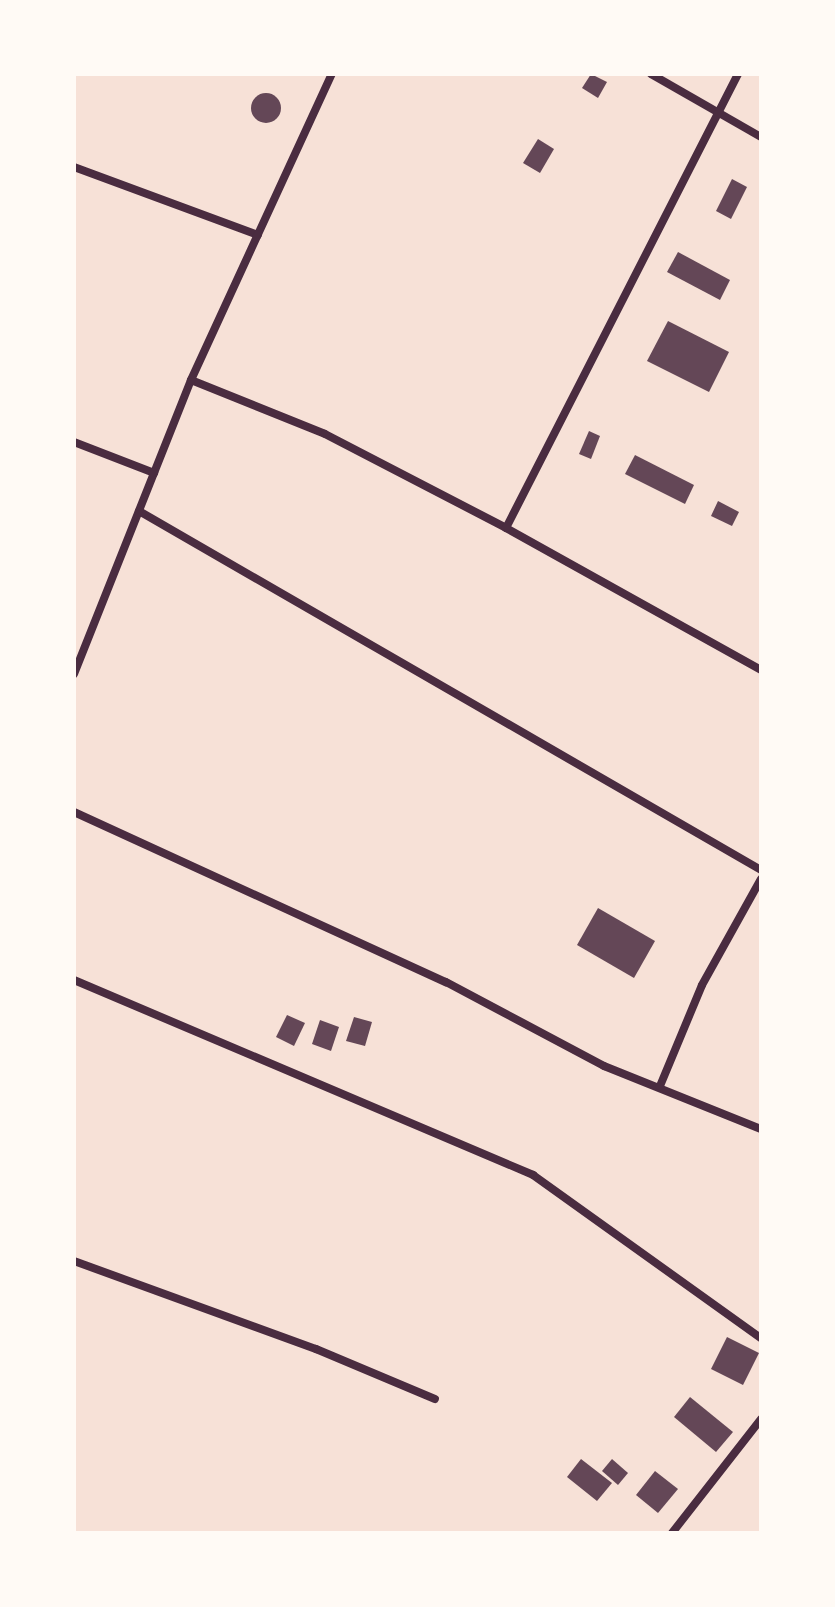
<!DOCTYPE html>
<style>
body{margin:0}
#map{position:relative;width:835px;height:1607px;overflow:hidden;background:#f7e1d7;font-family:Helvetica,sans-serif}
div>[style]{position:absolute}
.building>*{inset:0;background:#644757}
.round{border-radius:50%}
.minor>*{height:8px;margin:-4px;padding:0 4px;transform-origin:4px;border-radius:4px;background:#4a2c40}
span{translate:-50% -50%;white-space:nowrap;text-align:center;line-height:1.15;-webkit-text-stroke:6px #fffaf5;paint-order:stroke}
.frame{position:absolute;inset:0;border:76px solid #fffaf5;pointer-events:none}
</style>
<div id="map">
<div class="building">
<div style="clip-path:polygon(591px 74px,607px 82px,598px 98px,582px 88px)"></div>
<div class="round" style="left:251px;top:93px;width:30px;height:30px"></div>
<div style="clip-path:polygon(538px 139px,554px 149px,540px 173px,523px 163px)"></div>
<div style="clip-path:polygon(732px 179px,747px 187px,731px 219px,716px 211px)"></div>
<div style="clip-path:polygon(678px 252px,730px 280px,720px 300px,667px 272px)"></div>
<div style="clip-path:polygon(668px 321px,729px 352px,709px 392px,647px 361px)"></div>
<div style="clip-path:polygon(589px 431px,600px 436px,591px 459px,579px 454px)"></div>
<div style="clip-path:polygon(635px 455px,694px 485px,685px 504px,625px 474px)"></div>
<div style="clip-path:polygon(718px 501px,739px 512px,732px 526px,711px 516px)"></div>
<div style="clip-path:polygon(598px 908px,655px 941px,634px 978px,577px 945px)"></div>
<div style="clip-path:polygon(287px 1015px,305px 1023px,294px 1046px,276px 1037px)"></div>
<div style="clip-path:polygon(354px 1017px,372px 1022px,365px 1046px,346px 1041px)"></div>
<div style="clip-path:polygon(320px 1020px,339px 1027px,331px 1051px,312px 1044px)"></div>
<div style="clip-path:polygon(727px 1337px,759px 1353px,743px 1385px,711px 1369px)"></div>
<div style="clip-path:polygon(690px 1397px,733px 1432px,716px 1452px,674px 1417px)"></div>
<div style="clip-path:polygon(581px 1459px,612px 1483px,597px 1501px,567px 1477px)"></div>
<div style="clip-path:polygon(612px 1459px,628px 1473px,618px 1485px,602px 1471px)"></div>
<div style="clip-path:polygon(655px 1471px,678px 1489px,658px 1513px,636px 1495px)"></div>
</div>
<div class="minor">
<div style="left:651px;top:74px;width:127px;rotate:29.8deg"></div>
<div style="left:74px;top:167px;width:196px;rotate:20.3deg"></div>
<div style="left:191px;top:380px;width:144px;rotate:21.9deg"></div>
<div style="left:325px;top:434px;width:204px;rotate:27.4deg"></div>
<div style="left:506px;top:528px;width:292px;rotate:29.1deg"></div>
<div style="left:74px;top:442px;width:86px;rotate:21.2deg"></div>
<div style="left:139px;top:511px;width:718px;rotate:29.99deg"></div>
<div style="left:506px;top:528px;width:510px;rotate:-62.93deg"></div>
<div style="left:74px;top:674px;width:316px;rotate:-68.3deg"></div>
<div style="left:191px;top:380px;width:337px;rotate:-65.3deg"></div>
<div style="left:74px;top:812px;width:409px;rotate:24.6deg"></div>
<div style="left:446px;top:982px;width:179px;rotate:28deg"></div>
<div style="left:604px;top:1066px;width:169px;rotate:21.9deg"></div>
<div style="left:74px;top:980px;width:499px;rotate:23deg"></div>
<div style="left:533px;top:1175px;width:280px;rotate:35.6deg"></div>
<div style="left:660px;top:1086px;width:109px;rotate:-67.4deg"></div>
<div style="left:702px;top:985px;width:121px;rotate:-60.9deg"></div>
<div style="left:74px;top:1261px;width:258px;rotate:20deg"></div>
<div style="left:316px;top:1349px;width:129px;rotate:22.8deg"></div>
<div style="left:672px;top:1533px;width:145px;rotate:-52deg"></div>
</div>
<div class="frame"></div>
</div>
